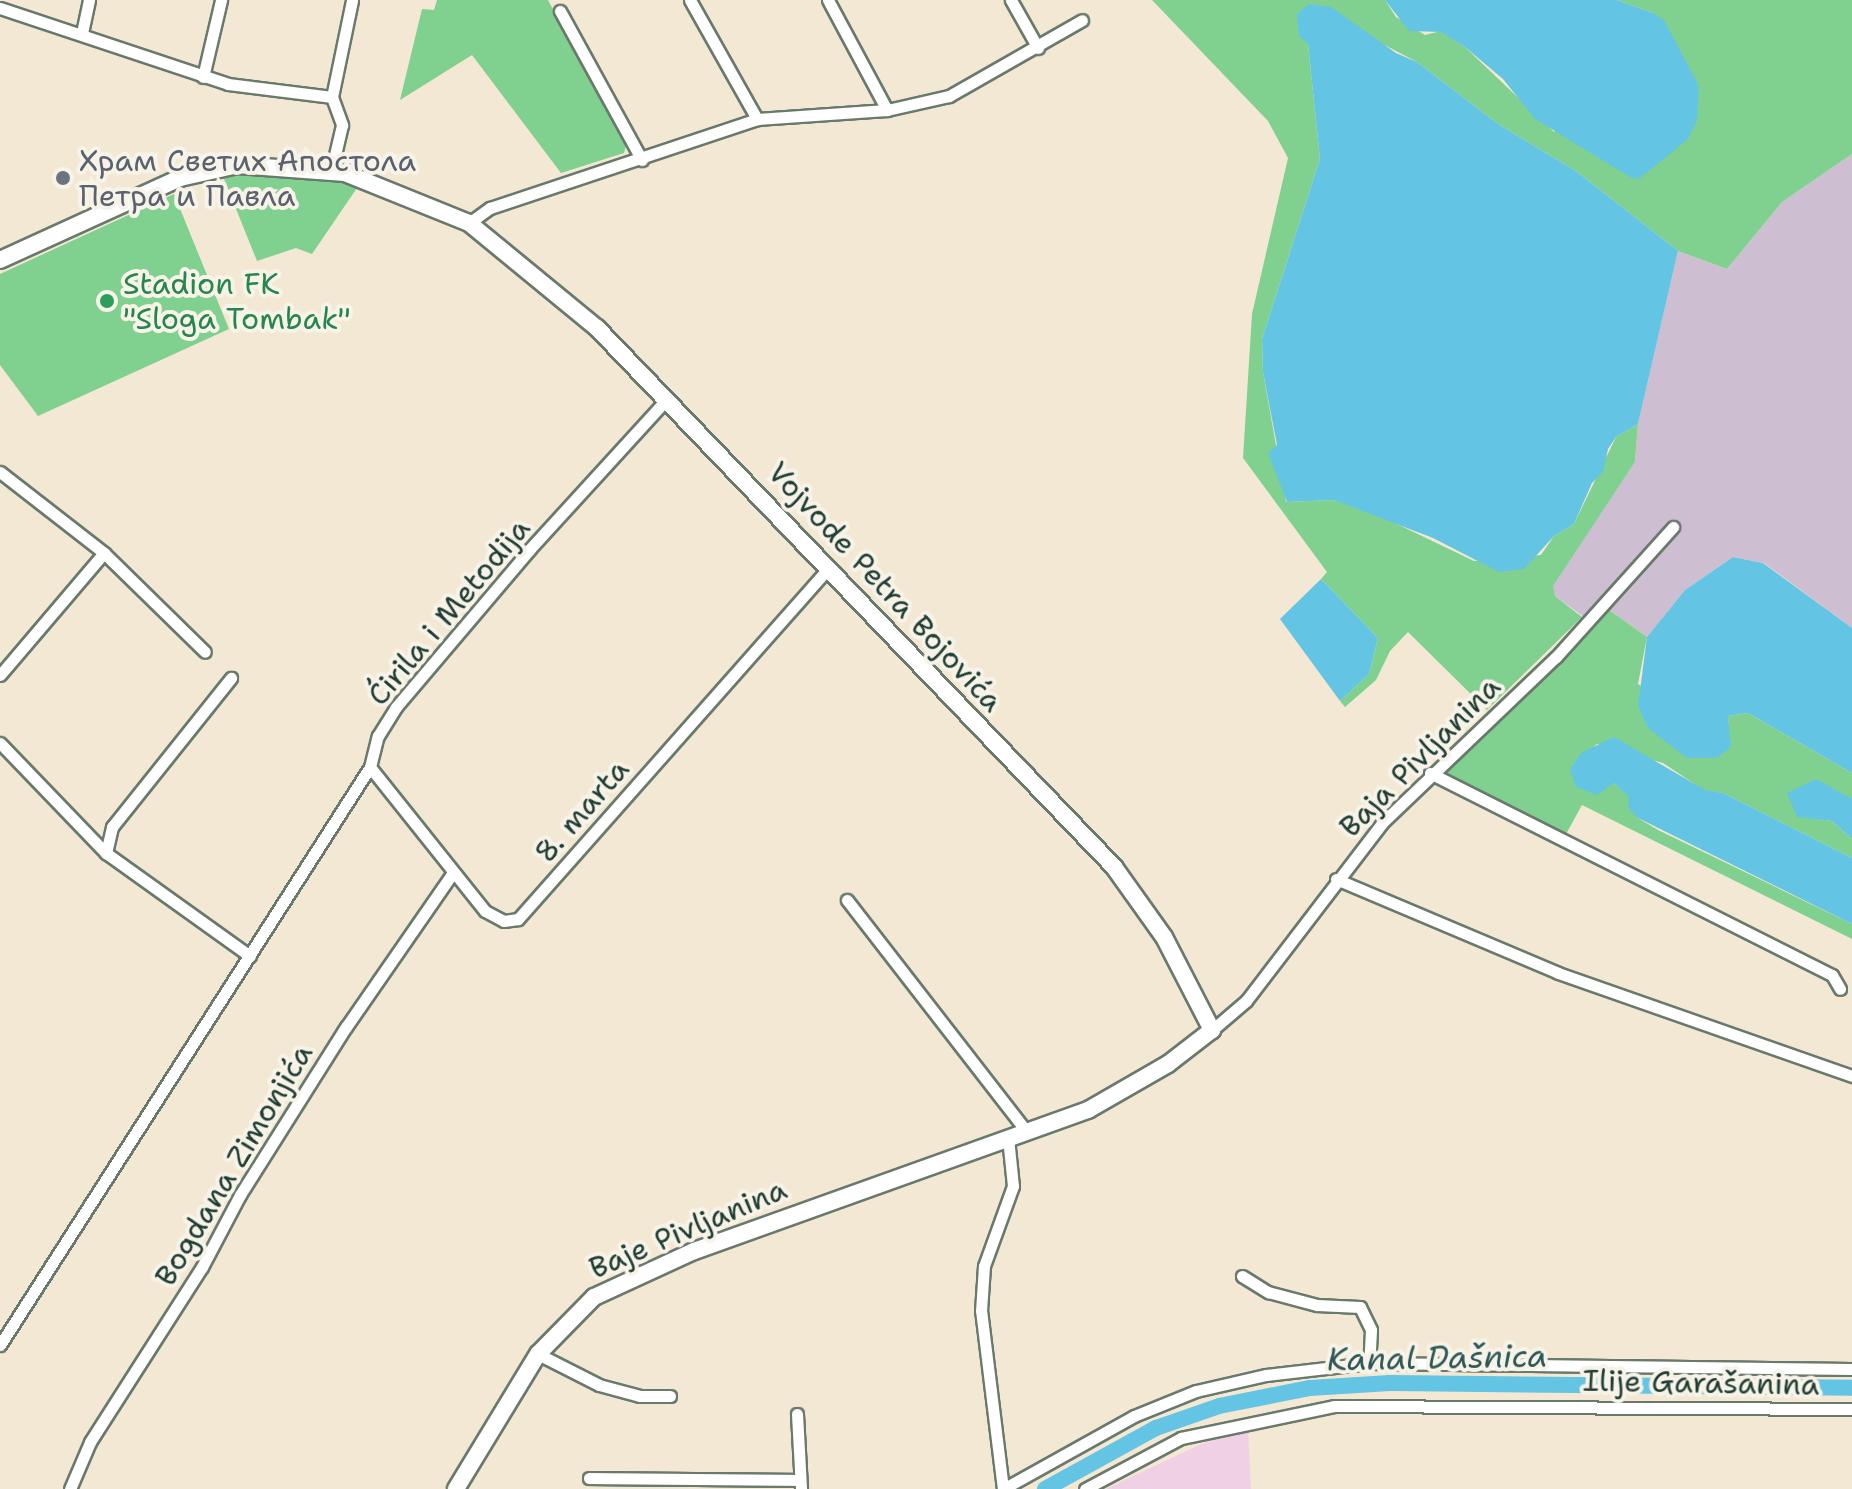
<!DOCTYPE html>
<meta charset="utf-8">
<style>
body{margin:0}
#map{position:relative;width:1852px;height:1489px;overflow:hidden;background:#f3e8d3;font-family:"Shantell Sans",sans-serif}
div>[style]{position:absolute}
.built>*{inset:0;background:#f0d0e5}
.industrial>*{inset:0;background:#cebed2}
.green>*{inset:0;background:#80d090}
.water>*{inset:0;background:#64c4e3}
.canal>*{height:16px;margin:-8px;padding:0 8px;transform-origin:8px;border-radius:8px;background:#64c4e3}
.roads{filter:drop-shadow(2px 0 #69796c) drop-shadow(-2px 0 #69796c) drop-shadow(0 2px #69796c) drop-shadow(0 -2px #69796c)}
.street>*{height:11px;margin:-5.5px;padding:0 5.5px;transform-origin:5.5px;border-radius:5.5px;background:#fff}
.secondary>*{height:16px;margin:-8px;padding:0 8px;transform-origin:8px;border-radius:8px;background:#fff}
.dots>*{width:22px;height:22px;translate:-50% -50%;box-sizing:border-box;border:4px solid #f7f3e8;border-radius:50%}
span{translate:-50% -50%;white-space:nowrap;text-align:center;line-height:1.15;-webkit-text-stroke:8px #f7f3e8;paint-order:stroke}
.worship-label{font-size:30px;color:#5b616d}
.left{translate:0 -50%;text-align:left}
.leisure-label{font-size:30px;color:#27864d}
.street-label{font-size:30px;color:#1f3d34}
.water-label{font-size:32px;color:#2d5857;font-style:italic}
</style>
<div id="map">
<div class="built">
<div style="clip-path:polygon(1248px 1429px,1251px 1489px,1106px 1489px,1199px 1445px)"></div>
</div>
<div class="industrial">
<div style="clip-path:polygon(1852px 154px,1852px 628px,1764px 563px,1733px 557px,1685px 590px,1647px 637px,1609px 610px,1595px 625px,1555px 596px,1552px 586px,1635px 462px,1638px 424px,1678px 251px,1727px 269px,1782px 202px)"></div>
</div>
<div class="green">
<div style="clip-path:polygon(437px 0,548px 0,626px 146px,624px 153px,561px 173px,472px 55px,400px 100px,422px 9px,434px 10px)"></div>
<div style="clip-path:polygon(1152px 0,1385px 0,1396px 17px,1425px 35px,1441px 31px,1465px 47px,1554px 132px,1653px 13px,1617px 0,1852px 0,1852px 154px,1782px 202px,1727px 269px,1678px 251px,1576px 171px,1498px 124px,1417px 62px,1375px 40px,1308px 44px,1320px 159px,1262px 339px,1263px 372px,1286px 502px,1334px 500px,1372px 512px,1474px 561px,1541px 555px,1554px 536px,1574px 524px,1616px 437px,1638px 424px,1635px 462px,1553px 586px,1555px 596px,1582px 617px,1487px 710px,1408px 632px,1390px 651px,1376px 680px,1345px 707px,1340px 701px,1369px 674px,1378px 638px,1321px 579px,1327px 572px,1243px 458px,1252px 314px,1288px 158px,1268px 121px)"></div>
<div style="clip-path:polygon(222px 174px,308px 176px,359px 185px,312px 254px,296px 248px,257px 261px)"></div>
<div style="clip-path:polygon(174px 194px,229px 329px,38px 416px,0 365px,0 274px)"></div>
<div style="clip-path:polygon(1609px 610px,1647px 637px,1638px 684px,1730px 747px,1728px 716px,1748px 713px,1852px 773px,1852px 799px,1797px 816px,1832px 821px,1852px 839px,1852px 858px,1723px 793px,1705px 791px,1663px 763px,1597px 744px,1570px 769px,1614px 783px,1630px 797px,1638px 818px,1658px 830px,1852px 924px,1852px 939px,1582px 805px,1565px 836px,1441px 773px)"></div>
</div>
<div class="water">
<div style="clip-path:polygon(1385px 0,1617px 0,1653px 13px,1664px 20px,1699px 86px,1697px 121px,1687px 140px,1639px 179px,1630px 177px,1535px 119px,1503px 79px,1465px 47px,1441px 32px,1409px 31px)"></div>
<div style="clip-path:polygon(1309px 4px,1331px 7px,1396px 53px,1417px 62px,1498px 124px,1576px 171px,1678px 251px,1638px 424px,1616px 437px,1608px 449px,1603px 472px,1592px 483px,1574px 524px,1554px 536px,1524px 569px,1499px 572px,1433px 538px,1334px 500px,1287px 502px,1268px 453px,1277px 445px,1263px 372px,1262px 339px,1320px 159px,1308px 44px,1299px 36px,1297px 14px)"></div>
<div style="clip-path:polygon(1733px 557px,1763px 563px,1852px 628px,1852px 773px,1748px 713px,1728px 716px,1731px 747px,1717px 758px,1687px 758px,1648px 728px,1638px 706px,1647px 637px,1685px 590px)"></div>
<div style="clip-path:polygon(1321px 579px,1378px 638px,1369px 674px,1340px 701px,1280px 619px)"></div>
<div style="clip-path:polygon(1614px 737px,1705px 790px,1723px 793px,1852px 858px,1852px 924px,1638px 818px,1628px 807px,1629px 797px,1614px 783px,1597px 795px,1576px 787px,1570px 769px,1581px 753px)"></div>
<div style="clip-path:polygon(1816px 779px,1852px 799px,1852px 839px,1832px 821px,1797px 817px,1787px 793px)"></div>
</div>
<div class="canal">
<div style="left:1045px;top:1489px;width:127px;rotate:-28.8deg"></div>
<div style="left:1156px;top:1428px;width:67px;rotate:-19.2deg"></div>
<div style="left:1219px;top:1406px;width:93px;rotate:-11.2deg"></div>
<div style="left:1310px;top:1388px;width:80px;rotate:-3.6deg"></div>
<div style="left:1390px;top:1383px;width:462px;rotate:0.6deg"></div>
</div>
<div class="roads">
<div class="street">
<div style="left:690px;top:0;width:137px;rotate:60.6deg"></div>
<div style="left:828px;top:0;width:125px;rotate:61.8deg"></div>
<div style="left:1011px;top:0;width:55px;rotate:60.6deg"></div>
<div style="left:0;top:8px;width:240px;rotate:18.4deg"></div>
<div style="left:228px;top:84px;width:105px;rotate:7.1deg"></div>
<div style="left:332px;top:97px;width:30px;rotate:70deg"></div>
<div style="left:342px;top:125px;width:48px;rotate:103.2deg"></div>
<div style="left:560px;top:11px;width:170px;rotate:61.2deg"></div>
<div style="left:82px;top:33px;width:34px;rotate:-78deg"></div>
<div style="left:203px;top:77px;width:79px;rotate:-76.8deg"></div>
<div style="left:332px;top:97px;width:99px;rotate:-78.3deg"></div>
<div style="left:469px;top:223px;width:26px;rotate:-36deg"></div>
<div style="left:490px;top:208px;width:281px;rotate:-18.4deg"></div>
<div style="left:757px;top:119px;width:130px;rotate:-4deg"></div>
<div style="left:887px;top:110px;width:64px;rotate:-12.7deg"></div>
<div style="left:949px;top:96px;width:153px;rotate:-29.7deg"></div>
<div style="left:0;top:472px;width:132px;rotate:37.9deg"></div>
<div style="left:104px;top:553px;width:141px;rotate:44.4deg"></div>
<div style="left:0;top:675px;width:160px;rotate:-49.6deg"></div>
<div style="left:0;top:743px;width:153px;rotate:46.1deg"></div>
<div style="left:106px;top:853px;width:177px;rotate:35.6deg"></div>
<div style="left:370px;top:767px;width:184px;rotate:51.4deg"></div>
<div style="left:485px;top:911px;width:21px;rotate:28deg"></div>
<div style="left:504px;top:921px;width:14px;rotate:-8deg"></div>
<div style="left:518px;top:919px;width:469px;rotate:-48.5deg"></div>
<div style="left:1430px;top:773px;width:450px;rotate:26.7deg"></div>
<div style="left:1832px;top:975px;width:16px;rotate:60deg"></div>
<div style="left:106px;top:853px;width:27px;rotate:-77deg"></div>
<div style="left:112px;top:827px;width:191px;rotate:-51.4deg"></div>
<div style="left:1336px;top:879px;width:241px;rotate:22.9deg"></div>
<div style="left:1558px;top:973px;width:312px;rotate:19.3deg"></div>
<div style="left:847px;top:900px;width:294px;rotate:52.2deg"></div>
<div style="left:1212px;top:1030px;width:45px;rotate:-40.5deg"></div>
<div style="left:1246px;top:1001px;width:224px;rotate:-52.6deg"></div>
<div style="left:1382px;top:823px;width:240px;rotate:-43.7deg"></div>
<div style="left:1556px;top:657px;width:175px;rotate:-48deg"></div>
<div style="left:1242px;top:1276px;width:31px;rotate:32deg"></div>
<div style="left:1268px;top:1292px;width:51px;rotate:14.9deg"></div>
<div style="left:1317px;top:1305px;width:43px;rotate:2.7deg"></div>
<div style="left:1360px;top:1307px;width:25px;rotate:64deg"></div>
<div style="left:1371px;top:1330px;width:33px;rotate:93deg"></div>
<div style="left:0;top:1345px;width:686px;rotate:-57.38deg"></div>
<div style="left:370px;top:767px;width:32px;rotate:-76deg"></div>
<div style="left:378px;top:736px;width:34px;rotate:-58deg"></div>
<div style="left:396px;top:707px;width:206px;rotate:-49.7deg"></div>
<div style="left:529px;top:550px;width:202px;rotate:-47.6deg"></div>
<div style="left:538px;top:1354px;width:68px;rotate:26.9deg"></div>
<div style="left:599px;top:1385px;width:42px;rotate:15deg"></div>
<div style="left:640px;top:1396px;width:30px"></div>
<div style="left:797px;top:1414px;width:75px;rotate:86.9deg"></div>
<div style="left:589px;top:1478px;width:211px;rotate:0.5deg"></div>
<div style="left:70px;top:1489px;width:51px;rotate:-66.9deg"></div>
<div style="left:90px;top:1442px;width:208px;rotate:-57.4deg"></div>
<div style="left:202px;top:1267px;width:81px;rotate:-62.2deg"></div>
<div style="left:240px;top:1195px;width:199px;rotate:-57.8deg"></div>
<div style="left:346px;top:1027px;width:186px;rotate:-55.3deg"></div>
<div style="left:1003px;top:1489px;width:150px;rotate:-29.1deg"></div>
<div style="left:1134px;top:1416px;width:67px;rotate:-22deg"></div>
<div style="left:1196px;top:1391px;width:72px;rotate:-12.9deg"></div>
<div style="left:1266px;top:1375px;width:104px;rotate:-6.6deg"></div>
<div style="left:1369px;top:1363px;width:483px;rotate:0.7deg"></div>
<div style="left:1003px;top:1489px;width:179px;rotate:-97deg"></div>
<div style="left:981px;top:1311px;width:45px;rotate:-86.2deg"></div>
<div style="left:984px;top:1266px;width:85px;rotate:-70.1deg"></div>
<div style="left:1013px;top:1186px;width:48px;rotate:-95.9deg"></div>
<div style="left:1085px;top:1489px;width:109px;rotate:-28deg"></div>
<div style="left:1181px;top:1438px;width:156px;rotate:-11.8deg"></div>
<div style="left:1334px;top:1406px;width:518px;rotate:0.33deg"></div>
</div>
<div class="secondary">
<div style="left:0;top:260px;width:198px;rotate:-24.5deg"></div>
<div style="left:180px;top:178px;width:58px;rotate:-12.8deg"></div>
<div style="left:237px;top:165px;width:108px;rotate:4.2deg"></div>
<div style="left:345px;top:173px;width:134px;rotate:22deg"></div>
<div style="left:469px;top:223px;width:166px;rotate:39.4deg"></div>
<div style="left:597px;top:328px;width:747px;rotate:46.19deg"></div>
<div style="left:1114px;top:867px;width:86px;rotate:54.5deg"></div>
<div style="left:1164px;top:937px;width:105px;rotate:62.7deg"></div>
<div style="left:1212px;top:1030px;width:56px;rotate:142.3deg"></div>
<div style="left:1168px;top:1064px;width:92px;rotate:150.1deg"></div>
<div style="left:1088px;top:1110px;width:418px;rotate:160.3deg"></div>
<div style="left:694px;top:1251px;width:110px;rotate:155.3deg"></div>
<div style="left:594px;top:1297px;width:80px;rotate:134.5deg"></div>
<div style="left:538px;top:1354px;width:158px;rotate:121.3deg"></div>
</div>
</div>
<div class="dots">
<div style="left:63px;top:178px;background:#6b7280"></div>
<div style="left:107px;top:301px;background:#2e9e5b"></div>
</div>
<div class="worship-label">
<span class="left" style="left:79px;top:178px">Храм Светих Апостола<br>Петра и Павла</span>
</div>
<div class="leisure-label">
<span class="left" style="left:123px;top:301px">Stadion FK<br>"Sloga Tombak"</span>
</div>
<div class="street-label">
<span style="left:885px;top:587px;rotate:47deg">Vojvode Petra Bojovića</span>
<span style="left:449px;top:612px;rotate:-50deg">Ćirila i Metodija</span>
<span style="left:1420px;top:757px;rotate:-45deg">Baja Pivljanina</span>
<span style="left:582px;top:811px;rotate:-49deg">8. marta</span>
<span style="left:234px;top:1165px;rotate:-59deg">Bogdana Zimonjića</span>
<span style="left:688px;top:1229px;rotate:-23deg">Baje Pivljanina</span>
<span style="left:1701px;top:1383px;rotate:1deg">Ilije Garašanina</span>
</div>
<div class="water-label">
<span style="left:1437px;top:1358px;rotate:-1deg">Kanal Dašnica</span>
</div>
</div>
